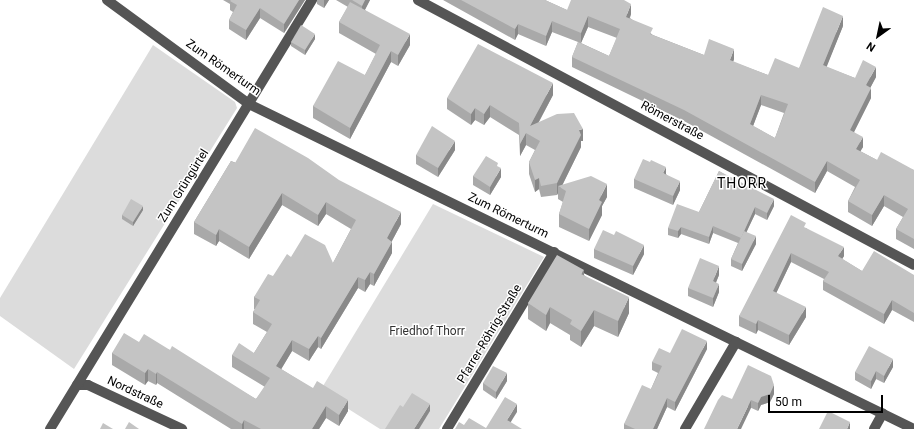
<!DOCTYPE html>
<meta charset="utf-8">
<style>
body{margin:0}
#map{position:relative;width:914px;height:429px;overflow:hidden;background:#fff;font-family:Roboto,sans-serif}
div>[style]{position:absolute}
.green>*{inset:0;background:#dcdcdc}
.minor>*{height:10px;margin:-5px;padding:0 5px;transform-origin:5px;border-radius:5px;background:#555}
.wall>*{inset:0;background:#a9a9a9}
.shaded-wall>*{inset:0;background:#898989}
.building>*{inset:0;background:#c4c4c4}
span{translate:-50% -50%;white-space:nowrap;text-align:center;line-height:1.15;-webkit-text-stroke:3px #fff;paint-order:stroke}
.street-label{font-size:12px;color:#000}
.park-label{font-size:12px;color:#333}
.quarter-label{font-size:14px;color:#000;letter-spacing:1px}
.north{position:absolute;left:858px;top:16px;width:40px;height:40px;-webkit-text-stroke:3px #fff;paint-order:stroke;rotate:213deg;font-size:11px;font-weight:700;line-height:16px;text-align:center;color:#000}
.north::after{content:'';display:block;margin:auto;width:14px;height:18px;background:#000;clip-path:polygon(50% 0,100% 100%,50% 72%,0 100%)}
.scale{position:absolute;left:768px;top:395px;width:115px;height:18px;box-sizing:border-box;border:2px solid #000;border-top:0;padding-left:5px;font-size:12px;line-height:14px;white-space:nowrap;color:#000;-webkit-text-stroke:3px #fff;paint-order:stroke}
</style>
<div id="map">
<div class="green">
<div style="clip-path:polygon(153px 45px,235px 102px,237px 108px,74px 369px,0 316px,0 298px)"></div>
<div style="clip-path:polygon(433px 204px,544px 257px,439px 429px,380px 429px,320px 391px)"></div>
</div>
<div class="minor">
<div style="left:107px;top:0;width:176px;rotate:36.2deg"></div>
<div style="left:249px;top:104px;width:740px;rotate:26.05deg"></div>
<div style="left:418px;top:0;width:562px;rotate:28.11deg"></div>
<div style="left:77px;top:385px;width:11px"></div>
<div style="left:88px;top:385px;width:104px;rotate:25.1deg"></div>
<div style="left:50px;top:429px;width:503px;rotate:-58.59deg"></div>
<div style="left:447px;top:429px;width:207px;rotate:-58.8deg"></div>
<div style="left:685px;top:429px;width:101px;rotate:-59.6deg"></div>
<div style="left:874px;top:429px;width:18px;rotate:-61deg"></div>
</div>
<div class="wall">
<div style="clip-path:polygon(223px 0,305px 0,284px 33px,260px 18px,246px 40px,229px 29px,229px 20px,233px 12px,230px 10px,230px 4px)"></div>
<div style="clip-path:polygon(317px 0,329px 0,324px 8px,317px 4px)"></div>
<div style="clip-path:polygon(336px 0,370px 0,365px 10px,410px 45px,398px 66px,391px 62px,350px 139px,313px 118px,313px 106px,365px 75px,376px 54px,339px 33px,339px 22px,348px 7px)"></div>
<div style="clip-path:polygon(evenodd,443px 0,545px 0,567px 10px,631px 14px,630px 18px,653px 35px,704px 55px,734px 59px,733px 62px,768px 75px,799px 68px,843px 26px,826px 67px,855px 78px,876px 77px,870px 88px,871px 98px,854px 132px,863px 147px,860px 151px,877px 160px,914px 170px,914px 249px,896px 239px,896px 229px,903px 217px,884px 206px,872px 226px,848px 212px,848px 201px,855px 187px,827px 171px,815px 193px,684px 121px,572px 67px,572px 57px,578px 42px,552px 32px,546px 46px,518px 34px,515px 40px,443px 0,588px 27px,617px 38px,609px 56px,581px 43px,588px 27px,443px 0,761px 105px,784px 113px,775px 138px,753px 126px,761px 105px)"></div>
<div style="clip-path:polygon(315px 39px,305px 55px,291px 46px,291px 42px)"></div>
<div style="clip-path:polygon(553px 95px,539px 122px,583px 141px,581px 141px,581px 147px,562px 185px,607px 197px,602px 206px,602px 215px,589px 241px,559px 227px,559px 214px,563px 202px,558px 199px,558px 193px,557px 195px,541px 197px,539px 189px,535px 192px,529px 174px,529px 162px,535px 150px,526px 145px,520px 156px,519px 135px,490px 117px,484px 125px,475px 120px,471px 125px,447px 109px,447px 98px)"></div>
<div style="clip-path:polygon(455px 150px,438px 177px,416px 164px,416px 155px)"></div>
<div style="clip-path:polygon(231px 161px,401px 224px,392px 241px,392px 253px,374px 286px,370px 284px,365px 292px,358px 288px,321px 349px,318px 347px,309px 361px,292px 351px,281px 369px,348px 411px,339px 426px,326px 418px,319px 429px,231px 429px,157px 383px,156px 385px,148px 381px,145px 385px,112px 365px,112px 353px,139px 342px,170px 350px,256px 399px,265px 387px,232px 367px,232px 355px,254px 353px,267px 332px,253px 324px,253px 312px,255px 309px,254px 309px,254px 297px,291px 257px,333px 263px,351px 229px,326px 214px,318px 226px,282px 205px,249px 259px,219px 241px,216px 246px,194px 234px,194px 222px)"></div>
<div style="clip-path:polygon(719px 171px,774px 206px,767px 220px,755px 214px,746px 232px,756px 244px,742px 271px,731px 266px,731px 259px,738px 243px,713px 233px,709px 244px,681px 234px,678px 238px,668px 235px,668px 228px,699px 212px)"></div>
<div style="clip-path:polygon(666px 174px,680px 190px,673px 205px,634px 188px,634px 179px)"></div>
<div style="clip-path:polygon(473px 176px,501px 177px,490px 195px,473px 185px)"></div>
<div style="clip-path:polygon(143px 210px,133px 226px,122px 219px,122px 215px)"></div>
<div style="clip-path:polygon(806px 228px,844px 256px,842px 259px,862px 271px,914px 275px,914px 322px,892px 310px,884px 324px,823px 290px,823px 281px,824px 279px,791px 262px,776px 293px,806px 317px,789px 345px,758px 330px,756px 334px,739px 326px,739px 316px)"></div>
<div style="clip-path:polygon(594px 249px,644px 254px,633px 275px,594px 258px)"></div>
<div style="clip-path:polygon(584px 275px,629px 313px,618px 337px,594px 326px,581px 347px,570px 340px,570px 335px,550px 323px,546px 331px,528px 319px,528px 303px)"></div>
<div style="clip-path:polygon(719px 275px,716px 282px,719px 292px,713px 307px,688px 296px,688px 288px)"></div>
<div style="clip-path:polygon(707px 349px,675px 411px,667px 407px,657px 429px,624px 429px,624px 424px,651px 389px,658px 373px,652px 370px,652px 362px,670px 353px)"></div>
<div style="clip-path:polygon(893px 367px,884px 383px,876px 379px,871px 389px,855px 380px,855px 372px)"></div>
<div style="clip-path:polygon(507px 381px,496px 399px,483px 390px,483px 383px)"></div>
<div style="clip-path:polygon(774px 394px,770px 402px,761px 405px,758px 411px,732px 399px)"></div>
</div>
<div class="shaded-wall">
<div style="clip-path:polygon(299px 0,305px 0,284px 33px,284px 24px)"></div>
<div style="clip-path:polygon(324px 0,329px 0,324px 8px)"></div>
<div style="clip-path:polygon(365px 0,370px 0,362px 15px,362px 6px)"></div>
<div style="clip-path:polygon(631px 4px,631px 14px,626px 27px,626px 17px)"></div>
<div style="clip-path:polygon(260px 8px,260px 18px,246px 40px,246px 30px)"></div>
<div style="clip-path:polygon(588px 16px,588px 27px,581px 43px,581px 33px)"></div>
<div style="clip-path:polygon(843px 16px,843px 26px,823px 76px,823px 65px)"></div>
<div style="clip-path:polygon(552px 21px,552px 32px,546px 46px,546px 36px)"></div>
<div style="clip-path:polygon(518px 24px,518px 34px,515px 40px,515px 29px)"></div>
<div style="clip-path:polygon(315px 34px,315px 39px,305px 55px,305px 50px)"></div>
<div style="clip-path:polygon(410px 34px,410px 45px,398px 66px,398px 55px)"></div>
<div style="clip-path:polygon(734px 49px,734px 59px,730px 71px,730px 60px)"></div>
<div style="clip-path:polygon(391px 51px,391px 62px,350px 139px,350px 128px)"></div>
<div style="clip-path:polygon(876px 67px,876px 77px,866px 96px,866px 85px)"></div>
<div style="clip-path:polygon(553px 83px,553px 95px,531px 136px,530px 126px)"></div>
<div style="clip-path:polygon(871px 88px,871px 98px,850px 140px,850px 130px)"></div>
<div style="clip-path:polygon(761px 95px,761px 105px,750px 134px,750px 124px)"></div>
<div style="clip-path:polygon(490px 105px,490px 117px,484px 125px,484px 114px)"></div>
<div style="clip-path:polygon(475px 108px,475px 120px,471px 125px,471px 114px)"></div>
<div style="clip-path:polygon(583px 129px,583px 141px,581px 141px,581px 147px,561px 188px,558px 186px,558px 193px,557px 195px,557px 183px,579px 130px)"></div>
<div style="clip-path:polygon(526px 133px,526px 145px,520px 156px,520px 144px)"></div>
<div style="clip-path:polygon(863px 137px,863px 147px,856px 159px,856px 149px)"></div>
<div style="clip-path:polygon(455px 141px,455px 150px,438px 177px,438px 168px)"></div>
<div style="clip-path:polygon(827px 161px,827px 171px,815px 193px,815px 182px)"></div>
<div style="clip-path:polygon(666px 167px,666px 176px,663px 173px)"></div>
<div style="clip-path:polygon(501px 168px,501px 177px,490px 195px,490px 187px)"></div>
<div style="clip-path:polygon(539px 178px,539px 189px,535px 192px,535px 180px)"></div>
<div style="clip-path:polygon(680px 181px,680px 190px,673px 205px,673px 196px)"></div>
<div style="clip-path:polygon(607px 184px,607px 197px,602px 206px,602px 215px,589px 241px,589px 229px,599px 200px)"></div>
<div style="clip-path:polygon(282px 193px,282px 205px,249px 259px,249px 247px)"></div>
<div style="clip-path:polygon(884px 195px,884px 206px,872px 226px,872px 215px)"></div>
<div style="clip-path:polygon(774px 199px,774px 206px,767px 220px,767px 213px)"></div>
<div style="clip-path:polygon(326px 202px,326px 214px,318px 226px,318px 215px)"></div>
<div style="clip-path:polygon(143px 206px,143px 210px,133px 226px,133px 222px)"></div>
<div style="clip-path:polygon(755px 207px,755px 214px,741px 244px,741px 238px)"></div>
<div style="clip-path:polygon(401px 212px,401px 224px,387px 250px,387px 238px)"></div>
<div style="clip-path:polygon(713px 226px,713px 233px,709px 244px,709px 237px)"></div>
<div style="clip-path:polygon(681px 227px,681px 234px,678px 238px,678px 231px)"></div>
<div style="clip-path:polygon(219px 229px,219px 241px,216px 246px,216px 235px)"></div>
<div style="clip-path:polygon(756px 236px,756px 244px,742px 271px,742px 264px)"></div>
<div style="clip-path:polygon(392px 242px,392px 253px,374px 286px,374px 274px)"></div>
<div style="clip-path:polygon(644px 245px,644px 254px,633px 275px,633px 266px)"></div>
<div style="clip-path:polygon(844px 247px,844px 256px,838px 266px,838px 256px)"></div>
<div style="clip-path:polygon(791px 253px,791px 262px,773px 300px,773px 291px)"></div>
<div style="clip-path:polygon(719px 266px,719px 275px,713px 290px,713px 281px)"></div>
<div style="clip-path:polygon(584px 270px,584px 286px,581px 274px)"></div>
<div style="clip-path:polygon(370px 272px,370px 284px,365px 292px,365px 280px)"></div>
<div style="clip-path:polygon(358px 277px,358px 288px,321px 349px,321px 338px)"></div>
<div style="clip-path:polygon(719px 284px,719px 292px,713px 307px,713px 298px)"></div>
<div style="clip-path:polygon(629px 297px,629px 313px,618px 337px,618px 321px)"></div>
<div style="clip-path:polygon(892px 300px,892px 310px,884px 324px,884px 314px)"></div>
<div style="clip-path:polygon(550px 307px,550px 323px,546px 331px,546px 315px)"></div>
<div style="clip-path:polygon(806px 307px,806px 317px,789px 345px,789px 335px)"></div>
<div style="clip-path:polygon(594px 310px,594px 326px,581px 347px,581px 331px)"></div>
<div style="clip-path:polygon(758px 320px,758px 330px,756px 334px,756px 324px)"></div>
<div style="clip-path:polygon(318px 336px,318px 347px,309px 361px,309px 349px)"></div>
<div style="clip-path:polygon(292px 340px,292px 351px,276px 378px,276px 366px)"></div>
<div style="clip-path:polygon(707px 341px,707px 349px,675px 411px,675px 402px)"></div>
<div style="clip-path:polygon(893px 359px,893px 367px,884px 383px,884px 376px)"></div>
<div style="clip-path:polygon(148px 369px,148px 381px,145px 385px,145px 373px)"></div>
<div style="clip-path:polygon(876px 371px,876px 379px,871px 389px,871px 381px)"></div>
<div style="clip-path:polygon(157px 372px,157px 383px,156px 385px,156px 374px)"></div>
<div style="clip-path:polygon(507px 373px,507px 381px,496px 399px,496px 392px)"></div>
<div style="clip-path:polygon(774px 385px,774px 394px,770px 402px,761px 405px,758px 411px,758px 403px,761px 397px)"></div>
<div style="clip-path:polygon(667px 398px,667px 407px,657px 429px,653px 429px)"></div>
<div style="clip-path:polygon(348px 400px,348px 411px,339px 426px,339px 415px)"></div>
<div style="clip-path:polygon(751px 400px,751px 408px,741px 429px,737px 429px)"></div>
<div style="clip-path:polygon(430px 404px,430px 411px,419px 429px,414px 429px)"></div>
<div style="clip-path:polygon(517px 404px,517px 412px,507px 428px,507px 420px)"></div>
<div style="clip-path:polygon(326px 406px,326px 418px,319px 429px,312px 429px)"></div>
<div style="clip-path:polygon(244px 420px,244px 429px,242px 429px,242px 424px)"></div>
<div style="clip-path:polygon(850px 422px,850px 429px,847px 429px)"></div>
</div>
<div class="building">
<div style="clip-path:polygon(231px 0,299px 0,284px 24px,260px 8px,246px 30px,229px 20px,237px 5px,230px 1px)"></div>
<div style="clip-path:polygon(352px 0,365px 0,362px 6px)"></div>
<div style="clip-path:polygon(evenodd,461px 0,545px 0,567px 10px,571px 0,624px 0,631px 4px,626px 17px,653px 28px,650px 34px,704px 55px,709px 39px,734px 49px,730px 60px,768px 75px,775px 58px,799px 68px,823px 7px,843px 16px,823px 65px,855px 78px,863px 60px,876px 67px,866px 85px,871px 88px,850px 130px,863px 137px,856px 149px,877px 160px,881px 152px,914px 170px,914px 239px,896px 229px,908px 209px,884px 195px,872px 215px,848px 201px,860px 180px,827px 161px,815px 182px,684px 110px,572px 57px,578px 42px,609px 56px,620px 29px,588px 16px,581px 33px,552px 21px,546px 36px,518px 24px,515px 29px,461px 0,761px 95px,788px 104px,775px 138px,750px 124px,761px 95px)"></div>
<div style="clip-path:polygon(350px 2px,410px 34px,398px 55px,391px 51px,350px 128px,313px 106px,338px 61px,365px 75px,380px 45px,339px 22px)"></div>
<div style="clip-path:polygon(301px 25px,315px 34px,305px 50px,291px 42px)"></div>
<div style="clip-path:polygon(478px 44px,553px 83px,530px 126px,557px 114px,574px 113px,583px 129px,579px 130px,581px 135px,557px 183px,541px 186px,539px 178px,535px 180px,529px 162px,540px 141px,526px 133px,520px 144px,519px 123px,490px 105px,484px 114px,475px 108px,471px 114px,447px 98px)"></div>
<div style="clip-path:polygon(432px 126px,455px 141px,438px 168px,416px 155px)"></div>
<div style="clip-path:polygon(255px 128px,308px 158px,339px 180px,401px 212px,387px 238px,392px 242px,374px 274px,370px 272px,365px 280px,358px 277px,321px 338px,318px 336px,309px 349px,292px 340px,276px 366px,313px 388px,317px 381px,348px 400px,339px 415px,326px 406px,312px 429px,261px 429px,244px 420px,242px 424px,157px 372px,156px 374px,148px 369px,145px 373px,112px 353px,124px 333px,139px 342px,144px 334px,170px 350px,172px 346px,256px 399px,270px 378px,232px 355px,239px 343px,254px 353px,272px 324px,253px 312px,260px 300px,254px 297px,268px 274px,273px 276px,287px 254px,291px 257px,305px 234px,325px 245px,333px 263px,356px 220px,326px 202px,318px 215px,282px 193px,249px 247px,219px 229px,216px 235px,194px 222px,231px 161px,235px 163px)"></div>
<div style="clip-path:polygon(486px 156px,498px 163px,497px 166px,501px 168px,490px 187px,473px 176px)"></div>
<div style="clip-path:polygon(643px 159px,650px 162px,651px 160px,666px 167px,663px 173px,680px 181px,673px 196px,634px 179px)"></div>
<div style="clip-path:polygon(719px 171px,774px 199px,767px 213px,755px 207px,741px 238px,713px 226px,709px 237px,681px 227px,678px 231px,668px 228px,677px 204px,699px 212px)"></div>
<div style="clip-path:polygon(591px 176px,607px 184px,599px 200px,602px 202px,589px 229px,559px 214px,566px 191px,558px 186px)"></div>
<div style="clip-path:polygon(131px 199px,143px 206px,133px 222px,122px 215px)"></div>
<div style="clip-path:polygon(791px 215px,806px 223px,804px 227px,844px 247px,838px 256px,862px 271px,874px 251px,914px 275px,914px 313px,892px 300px,884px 314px,823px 281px,829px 272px,791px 253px,773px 291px,806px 307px,789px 335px,758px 320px,756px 324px,739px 316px)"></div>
<div style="clip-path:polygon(603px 230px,614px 235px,616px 231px,644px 245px,633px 266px,594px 249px)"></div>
<div style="clip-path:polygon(744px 231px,756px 236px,742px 264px,731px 259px)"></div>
<div style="clip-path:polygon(557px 255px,584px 270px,581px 274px,629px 297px,618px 321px,594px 310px,581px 331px,570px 324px,572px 320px,550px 307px,546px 315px,528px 303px)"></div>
<div style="clip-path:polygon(700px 258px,719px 266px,713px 281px,719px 284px,713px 298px,688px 288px)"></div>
<div style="clip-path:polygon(682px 329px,707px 341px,675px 402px,667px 398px,653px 429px,635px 429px,624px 424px,642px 385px,651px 389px,662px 366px,652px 362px,659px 348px,670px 353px)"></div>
<div style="clip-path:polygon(869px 346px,893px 359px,884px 376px,876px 371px,871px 381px,855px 372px)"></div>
<div style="clip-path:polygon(748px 365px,771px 376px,774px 385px,770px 394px,761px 397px,758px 403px,751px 400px,737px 429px,704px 429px,718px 400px,722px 395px,732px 399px)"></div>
<div style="clip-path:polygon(493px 366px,507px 373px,496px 392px,483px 383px)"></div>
<div style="clip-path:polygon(412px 393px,430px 404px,414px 429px,385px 429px,400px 405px,403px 407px)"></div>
<div style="clip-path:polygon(505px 397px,517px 404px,507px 420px,522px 429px,455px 429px,459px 422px,464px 425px,469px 418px,486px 428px)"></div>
<div style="clip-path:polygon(828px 411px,850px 422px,847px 429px,819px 429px)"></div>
<div style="clip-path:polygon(129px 422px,139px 429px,125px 429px)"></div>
<div style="clip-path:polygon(103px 423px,113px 429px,100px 429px)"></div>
</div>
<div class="street-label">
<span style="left:223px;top:68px;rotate:35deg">Zum Römerturm</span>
<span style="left:672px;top:121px;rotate:28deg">Römerstraße</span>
<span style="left:184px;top:186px;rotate:-58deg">Zum Grüngürtel</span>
<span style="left:508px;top:216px;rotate:26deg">Zum Römerturm</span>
<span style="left:490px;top:334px;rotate:-59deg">Pfarrer-Röhrig-Straße</span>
<span style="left:135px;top:393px;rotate:25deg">Nordstraße</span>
</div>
<div class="park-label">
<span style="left:427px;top:332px">Friedhof Thorr</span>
</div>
<div class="quarter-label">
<span style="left:742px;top:183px">THORR</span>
</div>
<div class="north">N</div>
<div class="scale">50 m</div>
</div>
